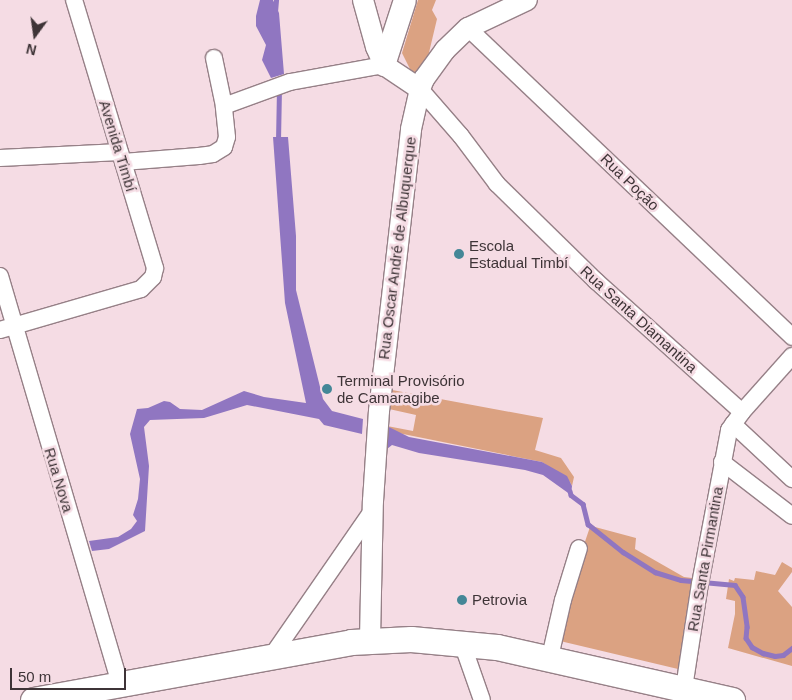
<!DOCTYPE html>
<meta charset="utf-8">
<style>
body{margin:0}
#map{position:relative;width:792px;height:700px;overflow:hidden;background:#f5dce4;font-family:Arial,sans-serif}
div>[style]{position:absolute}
.green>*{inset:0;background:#dba282}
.water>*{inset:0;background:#9076c1}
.stream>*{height:4.5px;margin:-2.25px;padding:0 2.25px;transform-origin:2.25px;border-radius:2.25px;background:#9076c1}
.roads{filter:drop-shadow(1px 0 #968087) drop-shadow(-1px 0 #968087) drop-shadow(0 1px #968087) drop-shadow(0 -1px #968087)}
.minor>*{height:16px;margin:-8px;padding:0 8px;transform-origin:8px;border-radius:8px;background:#fff}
.tertiary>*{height:20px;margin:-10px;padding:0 10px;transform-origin:10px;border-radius:10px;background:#fff}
.secondary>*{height:22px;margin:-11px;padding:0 11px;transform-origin:11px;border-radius:11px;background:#fff}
.primary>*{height:25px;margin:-12.5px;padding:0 12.5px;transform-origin:12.5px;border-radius:12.5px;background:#fff}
.dots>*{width:14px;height:14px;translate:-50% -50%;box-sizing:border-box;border:2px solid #f5dce4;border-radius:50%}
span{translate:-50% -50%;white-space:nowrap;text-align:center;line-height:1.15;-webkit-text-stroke:5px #f5dce4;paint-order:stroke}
.street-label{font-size:15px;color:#3e3437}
.poi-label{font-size:15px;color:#3e3437}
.left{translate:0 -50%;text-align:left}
.north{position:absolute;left:10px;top:10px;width:50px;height:50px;-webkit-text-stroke:4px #f5dce4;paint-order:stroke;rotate:194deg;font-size:14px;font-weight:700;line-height:20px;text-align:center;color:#3e3437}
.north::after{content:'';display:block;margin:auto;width:18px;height:22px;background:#3e3437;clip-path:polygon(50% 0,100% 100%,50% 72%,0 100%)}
.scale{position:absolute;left:10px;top:668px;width:116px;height:22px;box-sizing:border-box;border:2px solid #3e3437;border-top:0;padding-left:6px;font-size:15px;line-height:18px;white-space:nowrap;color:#3e3437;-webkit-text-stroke:4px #f5dce4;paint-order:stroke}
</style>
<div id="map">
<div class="green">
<div style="clip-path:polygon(418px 0,436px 0,432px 10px,437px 19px,427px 61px,417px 83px,402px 53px)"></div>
<div style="clip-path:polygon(392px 390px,543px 418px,535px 450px,561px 458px,574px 477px,572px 486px,570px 482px,542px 462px,398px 433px,387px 426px,413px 431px,416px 415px,389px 409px)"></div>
<div style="clip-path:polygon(591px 524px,595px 527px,636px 538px,635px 549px,684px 577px,692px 578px,678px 669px,560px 641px,576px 568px)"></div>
<div style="clip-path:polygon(782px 562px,792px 568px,792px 572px,778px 591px,792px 607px,792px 666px,728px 648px,735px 614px,735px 601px,726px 599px,729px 579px,734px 581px,735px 578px,754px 580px,756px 571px,775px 575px)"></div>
</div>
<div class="water">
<div style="clip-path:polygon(260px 0,273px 0,279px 13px,284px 74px,271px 78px,262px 60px,266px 45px,256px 26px,256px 16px)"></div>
<div style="clip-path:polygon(273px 137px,288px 137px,296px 236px,296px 290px,323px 399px,332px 411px,363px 419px,362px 434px,324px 425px,319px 419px,247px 405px,204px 418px,150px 420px,144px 427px,149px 466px,145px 531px,109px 549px,92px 551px,89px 541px,118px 537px,131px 529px,137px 521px,133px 515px,138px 499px,140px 479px,130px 434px,137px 409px,148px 408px,164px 401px,170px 402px,180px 409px,202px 410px,244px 391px,264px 397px,306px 403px,285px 303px)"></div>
<div style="clip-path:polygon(387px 426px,409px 437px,542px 462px,567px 476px,572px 486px,571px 495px,543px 475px,525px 470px,419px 453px,392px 445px,387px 449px)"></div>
</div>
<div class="stream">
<div style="left:275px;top:12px;width:12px;rotate:-85deg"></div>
<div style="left:278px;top:141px;width:52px;rotate:-88.9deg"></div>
<div style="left:570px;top:491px;width:4px;rotate:76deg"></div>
<div style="left:571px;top:495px;width:15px;rotate:37deg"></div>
<div style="left:583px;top:504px;width:21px;rotate:76deg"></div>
<div style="left:588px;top:524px;width:45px;rotate:38.7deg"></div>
<div style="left:623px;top:552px;width:38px;rotate:32deg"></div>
<div style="left:655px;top:572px;width:27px;rotate:17deg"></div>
<div style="left:681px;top:580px;width:54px;rotate:5.3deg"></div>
<div style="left:735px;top:585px;width:14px;rotate:56deg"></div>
<div style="left:743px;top:597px;width:30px;rotate:82deg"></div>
<div style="left:747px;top:627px;width:11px;rotate:95deg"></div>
<div style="left:746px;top:638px;width:11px;rotate:56deg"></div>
<div style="left:752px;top:647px;width:13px;rotate:29deg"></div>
<div style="left:763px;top:653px;width:12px;rotate:14deg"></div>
<div style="left:775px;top:656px;width:8px;rotate:-7deg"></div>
<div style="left:783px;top:655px;width:11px;rotate:-38deg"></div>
</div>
<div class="roads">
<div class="minor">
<div style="left:468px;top:28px;width:448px;rotate:43.6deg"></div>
<div style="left:420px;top:89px;width:62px;rotate:48.9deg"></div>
<div style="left:461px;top:136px;width:60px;rotate:53.1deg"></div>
<div style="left:497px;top:184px;width:139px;rotate:44.4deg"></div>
<div style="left:596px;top:281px;width:196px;rotate:41.9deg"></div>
<div style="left:224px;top:106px;width:70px;rotate:-20deg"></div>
<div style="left:290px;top:82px;width:96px;rotate:-10.3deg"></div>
<div style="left:0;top:158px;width:120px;rotate:-2.9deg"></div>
<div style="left:123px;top:162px;width:76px;rotate:-4.5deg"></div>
<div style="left:199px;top:156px;width:14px;rotate:-8deg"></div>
<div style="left:213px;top:154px;width:13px;rotate:-32deg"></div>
<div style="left:224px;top:147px;width:10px;rotate:-73deg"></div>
<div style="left:227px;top:137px;width:31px;rotate:-96deg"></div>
<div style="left:224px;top:106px;width:49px;rotate:-101.8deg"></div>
<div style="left:0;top:276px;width:425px;rotate:73.6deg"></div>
<div style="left:0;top:330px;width:147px;rotate:-16.2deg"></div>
<div style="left:141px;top:289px;width:17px;rotate:-45deg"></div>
<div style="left:153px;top:277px;width:9px;rotate:-77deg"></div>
<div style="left:155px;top:268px;width:280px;rotate:-106.8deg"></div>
<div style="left:733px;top:424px;width:81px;rotate:43deg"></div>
<div style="left:722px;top:462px;width:88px;rotate:37.6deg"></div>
<div style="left:462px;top:643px;width:60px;rotate:70.7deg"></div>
<div style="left:271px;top:657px;width:178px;rotate:-55.3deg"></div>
<div style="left:550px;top:657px;width:58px;rotate:-77.2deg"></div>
<div style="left:563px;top:600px;width:54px;rotate:-72.9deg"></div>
<div style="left:684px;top:688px;width:105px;rotate:-81.3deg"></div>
<div style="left:700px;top:584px;width:157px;rotate:-79.3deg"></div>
<div style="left:729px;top:430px;width:22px;rotate:-54deg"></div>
<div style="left:742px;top:412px;width:75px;rotate:-48.2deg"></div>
</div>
<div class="tertiary">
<div style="left:363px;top:0;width:49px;rotate:74.5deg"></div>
<div style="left:376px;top:47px;width:20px;rotate:66deg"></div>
<div style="left:384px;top:65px;width:43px;rotate:33.7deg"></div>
<div style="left:370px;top:639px;width:138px;rotate:-88.8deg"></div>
<div style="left:373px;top:501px;width:90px;rotate:-86.2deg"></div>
<div style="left:379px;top:411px;width:284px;rotate:-83.5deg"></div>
<div style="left:411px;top:129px;width:41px;rotate:-77.3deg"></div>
<div style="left:420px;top:89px;width:11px;rotate:-68deg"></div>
<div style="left:424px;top:79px;width:36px;rotate:-54deg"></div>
<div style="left:445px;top:50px;width:32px;rotate:-44deg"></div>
<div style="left:468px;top:28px;width:65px;rotate:-25.4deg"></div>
</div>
<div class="secondary">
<div style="left:384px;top:65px;width:68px;rotate:-72.1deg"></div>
</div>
<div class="primary">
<div style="left:33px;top:700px;width:323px;rotate:-10.3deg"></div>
<div style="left:351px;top:642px;width:60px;rotate:-2.9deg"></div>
<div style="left:411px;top:639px;width:86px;rotate:5.3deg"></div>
<div style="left:497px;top:647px;width:241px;rotate:12.7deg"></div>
</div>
</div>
<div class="dots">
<div style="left:459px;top:254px;background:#448797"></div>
<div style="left:327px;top:389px;background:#448797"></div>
<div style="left:462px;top:600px;background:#448797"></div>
</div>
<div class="street-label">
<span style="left:118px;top:146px;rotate:73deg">Avenida Timbí</span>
<span style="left:630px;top:182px;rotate:44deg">Rua Poção</span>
<span style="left:397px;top:248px;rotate:-83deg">Rua Oscar André de Albuquerque</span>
<span style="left:639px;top:319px;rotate:42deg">Rua Santa Diamantina</span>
<span style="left:59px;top:480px;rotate:73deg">Rua Nova</span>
<span style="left:705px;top:559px;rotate:-80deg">Rua Santa Pirmantina</span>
</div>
<div class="poi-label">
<span class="left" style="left:469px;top:254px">Escola<br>Estadual Timbí</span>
<span class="left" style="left:337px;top:389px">Terminal Provisório<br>de Camaragibe</span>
<span class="left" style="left:472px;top:600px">Petrovia</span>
</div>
<div class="north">N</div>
<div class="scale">50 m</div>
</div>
